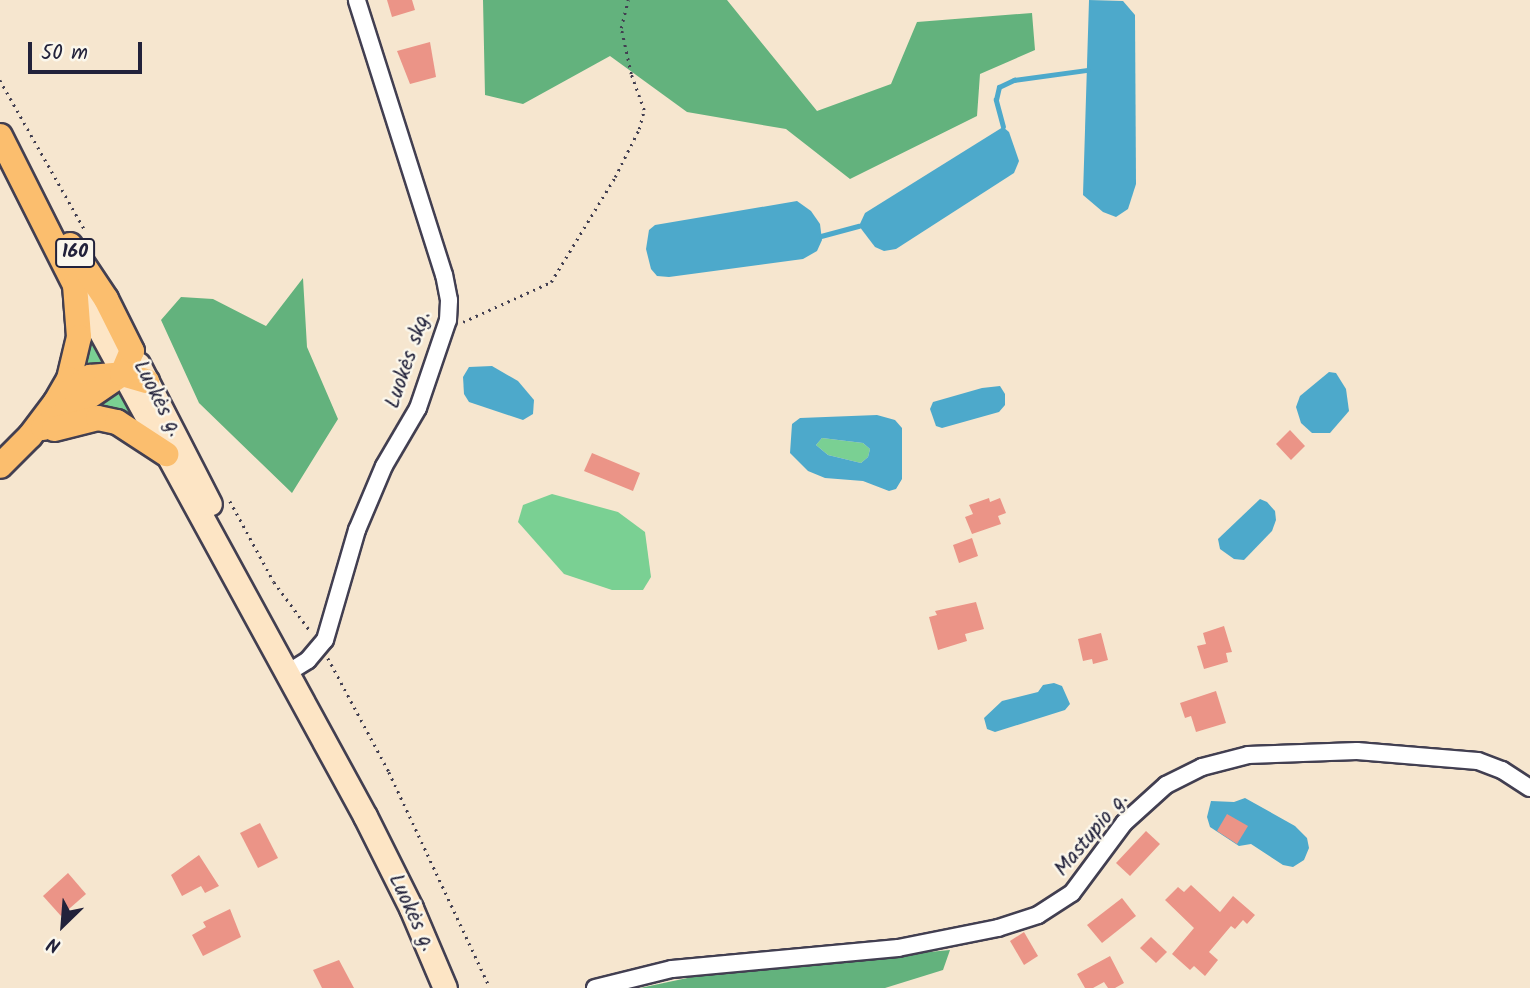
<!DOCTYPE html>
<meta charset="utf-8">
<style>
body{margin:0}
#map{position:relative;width:1530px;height:988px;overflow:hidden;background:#f6e6cf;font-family:Kalam,sans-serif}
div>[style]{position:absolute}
.green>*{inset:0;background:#7ad093}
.forest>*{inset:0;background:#63b27d}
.water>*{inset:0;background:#4da9cb}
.stream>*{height:4.5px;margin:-2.25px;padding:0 2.25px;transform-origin:2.25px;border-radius:2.25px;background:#4da9cb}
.building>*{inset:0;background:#eb9487}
.path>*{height:2.5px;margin-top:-1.25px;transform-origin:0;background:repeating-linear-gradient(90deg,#423f51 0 2px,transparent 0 7px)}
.roads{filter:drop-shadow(2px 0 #423f51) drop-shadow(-2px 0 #423f51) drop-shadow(0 2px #423f51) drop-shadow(0 -2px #423f51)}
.minor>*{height:16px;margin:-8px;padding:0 8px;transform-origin:8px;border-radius:8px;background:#fff}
.secondary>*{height:23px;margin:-11.5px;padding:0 11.5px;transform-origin:11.5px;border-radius:11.5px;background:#fde5c5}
.primary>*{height:24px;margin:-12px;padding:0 12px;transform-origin:12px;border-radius:12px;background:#fbbe6e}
span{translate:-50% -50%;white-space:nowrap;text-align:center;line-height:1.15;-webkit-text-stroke:5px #fbf7ec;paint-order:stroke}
.shield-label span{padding:2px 5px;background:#fbf7ec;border:2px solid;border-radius:5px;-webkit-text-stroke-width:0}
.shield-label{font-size:19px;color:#22223b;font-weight:700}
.street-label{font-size:21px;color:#22223b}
.north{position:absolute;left:28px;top:890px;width:70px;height:70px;-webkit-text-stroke:5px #fbf7ec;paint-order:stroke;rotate:205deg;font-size:19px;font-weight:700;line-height:28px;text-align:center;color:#22223b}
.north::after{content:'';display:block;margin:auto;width:24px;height:32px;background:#22223b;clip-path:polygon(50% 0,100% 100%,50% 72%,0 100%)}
.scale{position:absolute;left:28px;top:42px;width:114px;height:32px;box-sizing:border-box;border:4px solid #22223b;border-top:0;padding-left:9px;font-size:21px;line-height:24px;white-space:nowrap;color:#22223b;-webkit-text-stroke:5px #fbf7ec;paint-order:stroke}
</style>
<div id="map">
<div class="green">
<div style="clip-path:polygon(86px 329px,108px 366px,84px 369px)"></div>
<div style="clip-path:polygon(120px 385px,141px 426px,81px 413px)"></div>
<div style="clip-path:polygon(822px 438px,863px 443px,870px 449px,868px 457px,861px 463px,828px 455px,816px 445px)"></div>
<div style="clip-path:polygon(552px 494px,618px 512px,645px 532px,651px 577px,643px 590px,612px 590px,564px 574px,518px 522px,523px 505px)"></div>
</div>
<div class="forest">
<div style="clip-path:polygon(483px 0,727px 0,817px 111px,891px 84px,917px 22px,1032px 13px,1035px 50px,980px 74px,977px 116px,850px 179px,786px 129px,687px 112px,610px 56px,523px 104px,485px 95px)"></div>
<div style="clip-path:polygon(303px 278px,307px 347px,338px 419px,292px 493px,199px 403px,161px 320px,181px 297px,213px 299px,266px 326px)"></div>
<div style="clip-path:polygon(950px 950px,943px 970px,885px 988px,640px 988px,711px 973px)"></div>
</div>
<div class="water">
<div style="clip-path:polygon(1089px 0,1123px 1px,1135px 15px,1136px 184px,1128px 209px,1116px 217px,1103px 212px,1083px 195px)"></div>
<div style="clip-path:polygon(1003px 127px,1009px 132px,1019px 161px,1014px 173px,896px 249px,884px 251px,875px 247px,859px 226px,865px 213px)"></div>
<div style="clip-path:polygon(797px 201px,811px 211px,820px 224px,822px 240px,817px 251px,803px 259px,669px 277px,657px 276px,651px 269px,646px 249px,649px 230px,655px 225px)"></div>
<div style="clip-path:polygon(492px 366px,518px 381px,534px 400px,533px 414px,523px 420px,469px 402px,464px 394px,463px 377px,469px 367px)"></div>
<div style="clip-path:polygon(1329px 372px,1336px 373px,1346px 389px,1349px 411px,1330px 433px,1312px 433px,1301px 423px,1296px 407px,1300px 396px)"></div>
<div style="clip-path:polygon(1000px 386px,1005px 394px,1005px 405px,999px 412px,942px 428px,936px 426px,930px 409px,933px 402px,982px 388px)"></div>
<div style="clip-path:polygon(evenodd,877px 415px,895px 420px,902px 428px,902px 479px,896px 489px,889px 491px,863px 481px,825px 478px,808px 471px,790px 453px,792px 424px,800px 418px,877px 415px,822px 438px,863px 443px,870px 449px,868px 457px,861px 463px,828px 455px,816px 445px,822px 438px)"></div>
<div style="clip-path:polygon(1260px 499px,1267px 502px,1275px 511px,1276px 520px,1272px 531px,1244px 560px,1234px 559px,1220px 549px,1218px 539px)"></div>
<div style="clip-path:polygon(1054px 683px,1062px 686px,1070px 704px,1065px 710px,995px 732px,987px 729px,984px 718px,1002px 701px,1038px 692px,1043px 685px)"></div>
<div style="clip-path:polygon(1245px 798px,1295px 826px,1307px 838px,1309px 848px,1304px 860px,1293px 867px,1283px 865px,1251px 844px,1239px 846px,1210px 827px,1207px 817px,1211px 801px,1234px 802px)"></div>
</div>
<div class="stream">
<div style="left:1003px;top:127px;width:28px;rotate:-105deg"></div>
<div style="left:996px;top:100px;width:13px;rotate:-77deg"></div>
<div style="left:999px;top:87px;width:17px;rotate:-25deg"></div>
<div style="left:1014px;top:80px;width:74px;rotate:-7.8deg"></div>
<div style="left:821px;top:236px;width:39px;rotate:-15deg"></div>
</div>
<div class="building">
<div style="clip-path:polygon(387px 0,412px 0,415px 10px,392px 17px)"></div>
<div style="clip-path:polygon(430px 42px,436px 77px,410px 84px,397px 51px)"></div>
<div style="clip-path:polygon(1290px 430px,1305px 446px,1291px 460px,1276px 444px)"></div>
<div style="clip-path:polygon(592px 453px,640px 473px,633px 491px,584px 471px)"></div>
<div style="clip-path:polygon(989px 498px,990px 502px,1000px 498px,1006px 513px,998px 516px,1001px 524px,972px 534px,965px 517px,973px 514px,969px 505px)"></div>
<div style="clip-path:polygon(972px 538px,978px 556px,959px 563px,953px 545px)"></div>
<div style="clip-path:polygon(976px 602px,984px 629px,965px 634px,967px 641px,938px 650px,929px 617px,937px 615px,935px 611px)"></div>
<div style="clip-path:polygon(1224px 626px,1232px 652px,1226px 653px,1228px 662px,1204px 669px,1197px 646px,1206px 644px,1203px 633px)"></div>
<div style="clip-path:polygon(1101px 633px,1108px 660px,1093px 664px,1092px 659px,1083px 661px,1078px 639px)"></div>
<div style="clip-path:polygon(1216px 691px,1226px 723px,1196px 732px,1191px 716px,1185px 718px,1180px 703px)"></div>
<div style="clip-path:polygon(1227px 814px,1248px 826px,1237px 844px,1217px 831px)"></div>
<div style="clip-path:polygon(260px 823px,278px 858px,258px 868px,240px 833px)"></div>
<div style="clip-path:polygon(1146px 831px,1160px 844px,1130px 876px,1116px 863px)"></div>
<div style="clip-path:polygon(199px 855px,219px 886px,205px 893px,201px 886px,182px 896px,171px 875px)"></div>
<div style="clip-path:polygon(68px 873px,86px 894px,61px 916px,43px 896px)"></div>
<div style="clip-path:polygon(1191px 885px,1220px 912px,1233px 896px,1255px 915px,1247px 924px,1243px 920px,1235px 929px,1231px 926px,1209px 952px,1218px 960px,1205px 976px,1194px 966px,1190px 970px,1172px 954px,1194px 928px,1165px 900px,1178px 887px,1184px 892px)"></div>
<div style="clip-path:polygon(1122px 898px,1136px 916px,1102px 943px,1087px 925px)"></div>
<div style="clip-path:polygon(230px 909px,241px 937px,203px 956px,192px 935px,206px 927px,203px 922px)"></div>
<div style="clip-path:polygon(1024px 932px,1038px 956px,1024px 965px,1010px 941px)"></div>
<div style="clip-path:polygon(1151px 937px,1167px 952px,1156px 963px,1140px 948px)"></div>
<div style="clip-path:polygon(1110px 956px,1124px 983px,1115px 988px,1108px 988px,1104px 982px,1093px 988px,1085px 988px,1077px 974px)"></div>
<div style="clip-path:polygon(339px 960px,354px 988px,322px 988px,313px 970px)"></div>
</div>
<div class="path">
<div style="left:0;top:80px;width:172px;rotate:60.5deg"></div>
<div style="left:463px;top:322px;width:97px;rotate:-24.4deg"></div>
<div style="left:551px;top:282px;width:123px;rotate:-58.6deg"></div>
<div style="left:615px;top:177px;width:54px;rotate:-63.4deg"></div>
<div style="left:639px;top:129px;width:20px;rotate:-75deg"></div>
<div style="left:644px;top:110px;width:38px;rotate:-110deg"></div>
<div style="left:631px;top:74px;width:47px;rotate:-102.3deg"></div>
<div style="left:621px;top:28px;width:29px;rotate:-76deg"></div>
<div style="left:230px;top:501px;width:92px;rotate:61.5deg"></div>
<div style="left:274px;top:582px;width:62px;rotate:53.5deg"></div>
<div style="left:328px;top:658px;width:129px;rotate:61.8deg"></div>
<div style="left:389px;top:772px;width:238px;rotate:64.9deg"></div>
</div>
<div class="roads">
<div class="minor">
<div style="left:289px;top:672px;width:22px;rotate:-32deg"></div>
<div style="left:308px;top:660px;width:26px;rotate:-50deg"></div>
<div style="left:325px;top:640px;width:115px;rotate:-73.8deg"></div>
<div style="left:357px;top:530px;width:69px;rotate:-67.1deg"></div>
<div style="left:384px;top:466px;width:67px;rotate:-59.6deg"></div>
<div style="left:418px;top:408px;width:93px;rotate:-71.2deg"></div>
<div style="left:448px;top:320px;width:20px;rotate:-87deg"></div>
<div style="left:449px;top:300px;width:25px;rotate:-101deg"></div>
<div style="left:444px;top:275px;width:288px;rotate:-107.6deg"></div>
<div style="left:595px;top:988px;width:79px;rotate:-13.9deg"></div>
<div style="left:672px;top:969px;width:227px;rotate:-5.3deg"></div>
<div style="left:898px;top:948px;width:102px;rotate:-11.3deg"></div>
<div style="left:998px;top:928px;width:42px;rotate:-18deg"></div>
<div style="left:1038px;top:915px;width:40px;rotate:-32.9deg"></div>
<div style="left:1072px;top:893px;width:87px;rotate:-53.4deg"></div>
<div style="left:1124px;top:823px;width:57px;rotate:-42.1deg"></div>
<div style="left:1166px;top:785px;width:40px;rotate:-26.6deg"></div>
<div style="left:1202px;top:767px;width:48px;rotate:-14.6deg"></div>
<div style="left:1248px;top:755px;width:109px;rotate:-2.1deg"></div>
<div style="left:1357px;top:751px;width:121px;rotate:4.7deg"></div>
<div style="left:1478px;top:761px;width:26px;rotate:21deg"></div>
<div style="left:1502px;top:770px;width:33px;rotate:33deg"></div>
</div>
<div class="secondary">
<div style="left:75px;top:285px;width:605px;rotate:61.36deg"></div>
<div style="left:365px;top:816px;width:103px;rotate:63.4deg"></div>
<div style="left:411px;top:908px;width:87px;rotate:67deg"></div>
<div style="left:138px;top:364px;width:157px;rotate:62.8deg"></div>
</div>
<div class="primary">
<div style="left:0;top:136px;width:167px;rotate:63.3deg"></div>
<div style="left:75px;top:285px;width:52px;rotate:85.6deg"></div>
<div style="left:79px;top:337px;width:43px;rotate:103.4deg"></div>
<div style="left:69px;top:379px;width:28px;rotate:120deg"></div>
<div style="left:55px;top:403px;width:41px;rotate:127.1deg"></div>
<div style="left:30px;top:436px;width:42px;rotate:135deg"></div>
<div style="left:61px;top:398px;width:36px;rotate:-36deg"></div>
<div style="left:90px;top:377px;width:32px;rotate:-5deg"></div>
<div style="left:122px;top:374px;width:26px;rotate:16deg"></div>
<div style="left:43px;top:428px;width:96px;rotate:-34.4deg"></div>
<div style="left:122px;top:374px;width:25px;rotate:-67deg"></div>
<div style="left:132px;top:351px;width:58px;rotate:-116.6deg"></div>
<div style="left:106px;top:299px;width:65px;rotate:-123.7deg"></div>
<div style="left:54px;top:429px;width:45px;rotate:-14deg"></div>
<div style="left:98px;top:418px;width:19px;rotate:12deg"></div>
<div style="left:117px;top:422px;width:59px;rotate:33.1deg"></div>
</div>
</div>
<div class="shield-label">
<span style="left:75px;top:253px">160</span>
</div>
<div class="street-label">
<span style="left:409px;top:360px;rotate:-71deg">Luokės skg.</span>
<span style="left:157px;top:399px;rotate:63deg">Luokės g.</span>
<span style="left:1092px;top:835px;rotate:-50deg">Mastupio g.</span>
<span style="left:411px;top:913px;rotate:65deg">Luokės g.</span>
</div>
<div class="north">N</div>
<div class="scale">50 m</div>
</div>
